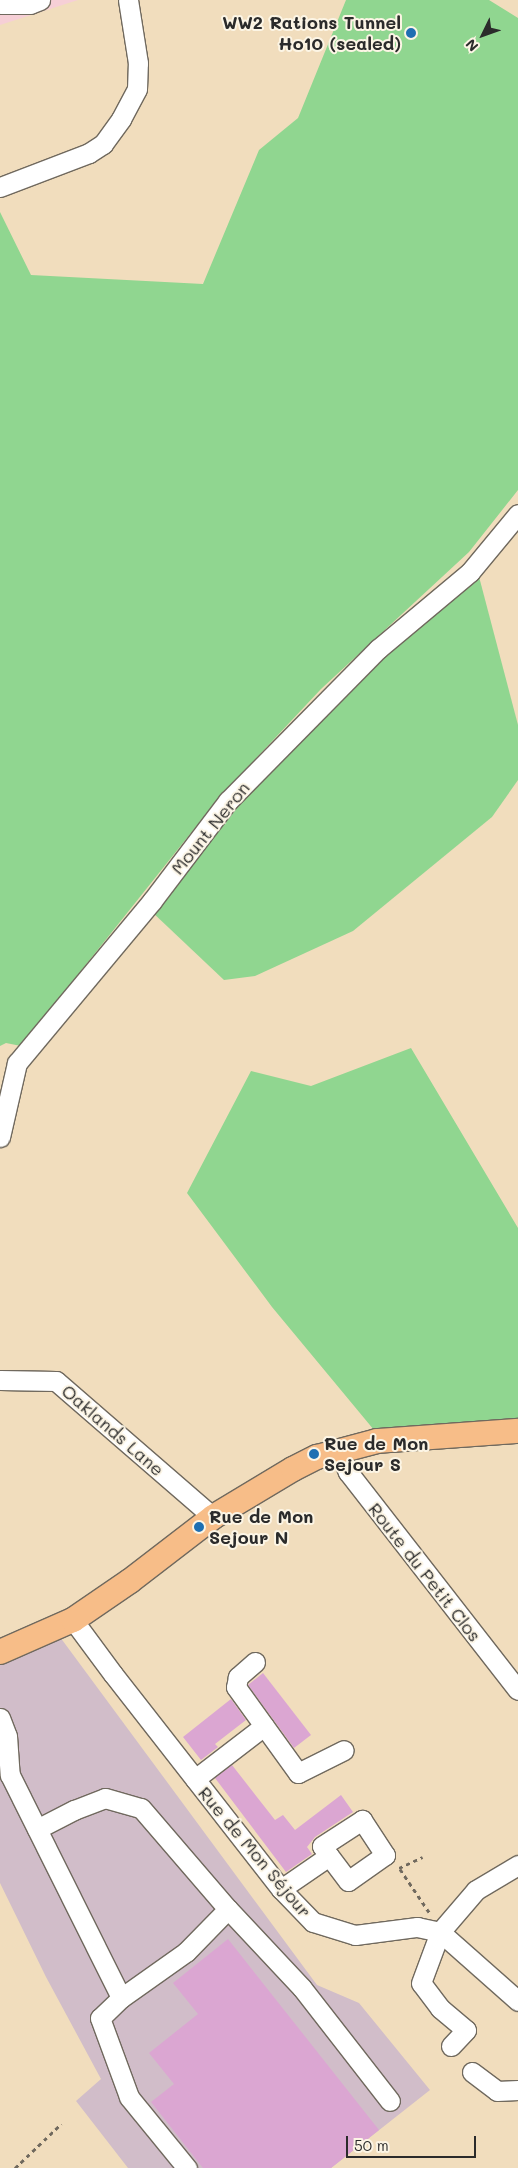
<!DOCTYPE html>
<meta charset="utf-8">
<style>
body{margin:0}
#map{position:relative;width:518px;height:2168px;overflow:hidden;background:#f1ddbd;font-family:Mali,sans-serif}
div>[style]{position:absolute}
.built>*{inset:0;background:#f6cfd6}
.industrial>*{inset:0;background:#d1bdc9}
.green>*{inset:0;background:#90d690}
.building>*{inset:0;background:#dba6d2}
.path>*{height:3px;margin-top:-1.5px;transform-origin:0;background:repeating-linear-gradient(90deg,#70695e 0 4px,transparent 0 8px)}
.roads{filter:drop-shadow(1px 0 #70695e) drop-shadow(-1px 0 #70695e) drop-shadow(0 1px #70695e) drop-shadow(0 -1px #70695e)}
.minor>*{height:19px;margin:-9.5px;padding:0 9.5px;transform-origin:9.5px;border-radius:9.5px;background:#fff}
.major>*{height:24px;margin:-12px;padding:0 12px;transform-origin:12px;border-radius:12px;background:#f7bd88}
.dots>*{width:14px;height:14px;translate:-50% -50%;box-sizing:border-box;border:2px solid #fcf5e5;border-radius:50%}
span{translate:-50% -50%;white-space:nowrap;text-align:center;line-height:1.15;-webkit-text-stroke:4px #fcf5e5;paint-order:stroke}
.poi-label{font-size:18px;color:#2b2b2b;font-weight:700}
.right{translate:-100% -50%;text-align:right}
.left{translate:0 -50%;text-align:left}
.street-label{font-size:18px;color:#2b2b2b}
.north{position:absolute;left:458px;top:10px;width:50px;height:50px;-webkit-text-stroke:4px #fcf5e5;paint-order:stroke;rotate:228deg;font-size:14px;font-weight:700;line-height:20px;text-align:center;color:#2b2b2b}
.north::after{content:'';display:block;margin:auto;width:18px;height:22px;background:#2b2b2b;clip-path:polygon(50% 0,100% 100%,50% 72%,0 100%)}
.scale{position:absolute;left:346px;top:2136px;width:130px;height:22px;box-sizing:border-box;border:2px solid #2b2b2b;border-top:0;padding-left:6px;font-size:15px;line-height:18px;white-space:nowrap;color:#2b2b2b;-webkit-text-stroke:4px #fcf5e5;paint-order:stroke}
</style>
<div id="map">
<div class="built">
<div style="clip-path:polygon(0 0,78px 0,0 25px)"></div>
</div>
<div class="industrial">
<div style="clip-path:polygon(60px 1637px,317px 1985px,359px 2003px,430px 2090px,331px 2168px,128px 2168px,76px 2101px,101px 2079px,46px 1977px,0 1883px,0 1663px)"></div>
</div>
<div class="green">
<div style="clip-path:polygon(346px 0,489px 0,518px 18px,518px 490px,469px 552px,321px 689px,218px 799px,21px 1046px,6px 1043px,0 1046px,0 212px,31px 275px,203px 284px,259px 150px,298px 118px)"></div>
<div style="clip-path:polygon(477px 569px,518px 725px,518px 780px,492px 817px,353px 931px,255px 976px,224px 980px,151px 911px,230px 802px,355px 679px)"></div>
<div style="clip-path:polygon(411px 1048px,518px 1228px,518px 1422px,374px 1430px,272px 1307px,187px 1193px,251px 1071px,311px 1086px)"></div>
</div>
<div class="building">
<div style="clip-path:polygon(263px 1673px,311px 1735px,294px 1748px,248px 1685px)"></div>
<div style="clip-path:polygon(231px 1699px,246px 1720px,215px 1744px,218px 1747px,201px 1760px,183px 1737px)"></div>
<div style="clip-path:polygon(232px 1765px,275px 1820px,283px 1815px,295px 1830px,341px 1795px,353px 1812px,315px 1837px,307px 1847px,312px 1854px,286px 1872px,215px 1778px)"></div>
<div style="clip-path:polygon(228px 1939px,379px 2130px,331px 2168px,203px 2168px,151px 2102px,174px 2084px,149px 2053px,198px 2014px,173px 1983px)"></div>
</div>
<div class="path">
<div style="left:399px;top:1868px;width:26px;rotate:-25deg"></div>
<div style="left:400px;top:1869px;width:52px;rotate:56deg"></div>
<div style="left:15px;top:2168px;width:64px;rotate:-43.7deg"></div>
</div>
<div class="roads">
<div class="minor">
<div style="left:0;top:4px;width:30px"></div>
<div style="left:30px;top:4px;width:11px;rotate:-22deg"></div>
<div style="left:0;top:187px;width:95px;rotate:-20.9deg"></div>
<div style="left:89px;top:153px;width:17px;rotate:-33deg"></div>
<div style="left:103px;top:144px;width:31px;rotate:-54deg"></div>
<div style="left:121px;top:119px;width:34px;rotate:-62deg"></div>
<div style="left:137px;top:89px;width:26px;rotate:-88deg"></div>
<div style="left:138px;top:63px;width:64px;rotate:-99deg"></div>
<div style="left:0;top:1137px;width:76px;rotate:-77.1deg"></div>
<div style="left:17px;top:1063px;width:211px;rotate:-50.2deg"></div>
<div style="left:152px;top:901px;width:126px;rotate:-52.8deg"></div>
<div style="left:228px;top:801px;width:214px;rotate:-45.4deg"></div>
<div style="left:378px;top:649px;width:120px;rotate:-39.9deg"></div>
<div style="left:470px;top:572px;width:75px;rotate:-50.4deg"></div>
<div style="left:0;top:1380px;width:56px;rotate:1deg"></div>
<div style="left:56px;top:1381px;width:208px;rotate:40.9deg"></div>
<div style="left:339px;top:1450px;width:24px;rotate:68deg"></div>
<div style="left:348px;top:1472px;width:276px;rotate:52.1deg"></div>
<div style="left:73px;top:1620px;width:67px;rotate:53.5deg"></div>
<div style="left:113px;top:1674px;width:273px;rotate:52deg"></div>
<div style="left:281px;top:1889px;width:46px;rotate:45.9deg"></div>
<div style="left:313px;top:1922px;width:44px;rotate:17.2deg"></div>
<div style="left:355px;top:1935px;width:63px;rotate:-7.4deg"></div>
<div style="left:417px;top:1927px;width:24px;rotate:12deg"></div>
<div style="left:440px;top:1932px;width:104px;rotate:41.5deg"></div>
<div style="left:255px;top:1662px;width:23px;rotate:139deg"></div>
<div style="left:238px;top:1677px;width:10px;rotate:101deg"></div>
<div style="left:236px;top:1687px;width:106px;rotate:54.2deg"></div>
<div style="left:298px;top:1773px;width:51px;rotate:-26.6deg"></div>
<div style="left:0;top:1718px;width:19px;rotate:69deg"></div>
<div style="left:7px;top:1736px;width:39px;rotate:86deg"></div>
<div style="left:10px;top:1775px;width:249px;rotate:63.5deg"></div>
<div style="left:121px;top:1998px;width:29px;rotate:136deg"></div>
<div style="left:100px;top:2018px;width:84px;rotate:69.8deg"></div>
<div style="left:129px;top:2097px;width:92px;rotate:50.8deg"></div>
<div style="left:195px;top:1779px;width:87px;rotate:-37.5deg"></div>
<div style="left:37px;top:1829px;width:42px;rotate:-27.2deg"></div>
<div style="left:74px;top:1810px;width:33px;rotate:-21deg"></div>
<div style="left:105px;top:1798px;width:37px;rotate:16deg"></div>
<div style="left:141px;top:1808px;width:133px;rotate:49.3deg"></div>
<div style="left:228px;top:1909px;width:108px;rotate:46.9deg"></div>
<div style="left:302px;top:1988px;width:143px;rotate:52.1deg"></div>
<div style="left:281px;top:1889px;width:58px;rotate:-34.5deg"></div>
<div style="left:329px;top:1856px;width:12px;rotate:-125deg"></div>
<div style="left:322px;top:1846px;width:48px;rotate:-33deg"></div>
<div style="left:362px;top:1820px;width:42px;rotate:56.7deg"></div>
<div style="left:385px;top:1855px;width:45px;rotate:144.9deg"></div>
<div style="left:348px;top:1881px;width:31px;rotate:-127deg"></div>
<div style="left:121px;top:1998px;width:80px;rotate:-35.3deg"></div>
<div style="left:186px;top:1952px;width:60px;rotate:-45.7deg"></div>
<div style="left:451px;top:2046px;width:22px;rotate:-47deg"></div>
<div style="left:466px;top:2030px;width:34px;rotate:-140deg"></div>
<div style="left:440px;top:2008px;width:31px;rotate:-127deg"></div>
<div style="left:421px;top:1983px;width:54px;rotate:-69.6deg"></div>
<div style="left:440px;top:1932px;width:55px;rotate:-49.4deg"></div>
<div style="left:476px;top:1890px;width:49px;rotate:-30.8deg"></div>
<div style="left:472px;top:2072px;width:31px;rotate:37deg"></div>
<div style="left:497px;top:2091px;width:21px;rotate:-3deg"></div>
</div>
<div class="major">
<div style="left:0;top:1652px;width:80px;rotate:-23.7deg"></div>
<div style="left:73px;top:1620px;width:69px;rotate:-34.4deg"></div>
<div style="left:130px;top:1581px;width:105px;rotate:-37.6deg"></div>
<div style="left:213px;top:1517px;width:93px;rotate:-31deg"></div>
<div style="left:293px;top:1469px;width:27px;rotate:-27deg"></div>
<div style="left:317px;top:1457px;width:62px;rotate:-14.9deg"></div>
<div style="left:377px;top:1441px;width:141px;rotate:-4.1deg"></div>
</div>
</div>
<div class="dots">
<div style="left:411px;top:33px;background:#1f6fb2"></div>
<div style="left:314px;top:1454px;background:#1f6fb2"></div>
<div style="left:199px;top:1527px;background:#1f6fb2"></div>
</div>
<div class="poi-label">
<span class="right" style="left:401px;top:33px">WW2 Rations Tunnel<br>Ho10 (sealed)</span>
<span class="left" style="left:324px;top:1454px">Rue de Mon<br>Sejour S</span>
<span class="left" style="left:209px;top:1527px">Rue de Mon<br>Sejour N</span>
</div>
<div class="street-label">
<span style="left:210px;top:828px;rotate:-51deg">Mount Neron</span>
<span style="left:113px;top:1430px;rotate:41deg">Oaklands Lane</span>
<span style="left:425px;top:1572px;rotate:52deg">Route du Petit Clos</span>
<span style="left:255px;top:1852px;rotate:50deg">Rue de Mon Séjour</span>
</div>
<div class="north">N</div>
<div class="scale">50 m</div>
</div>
